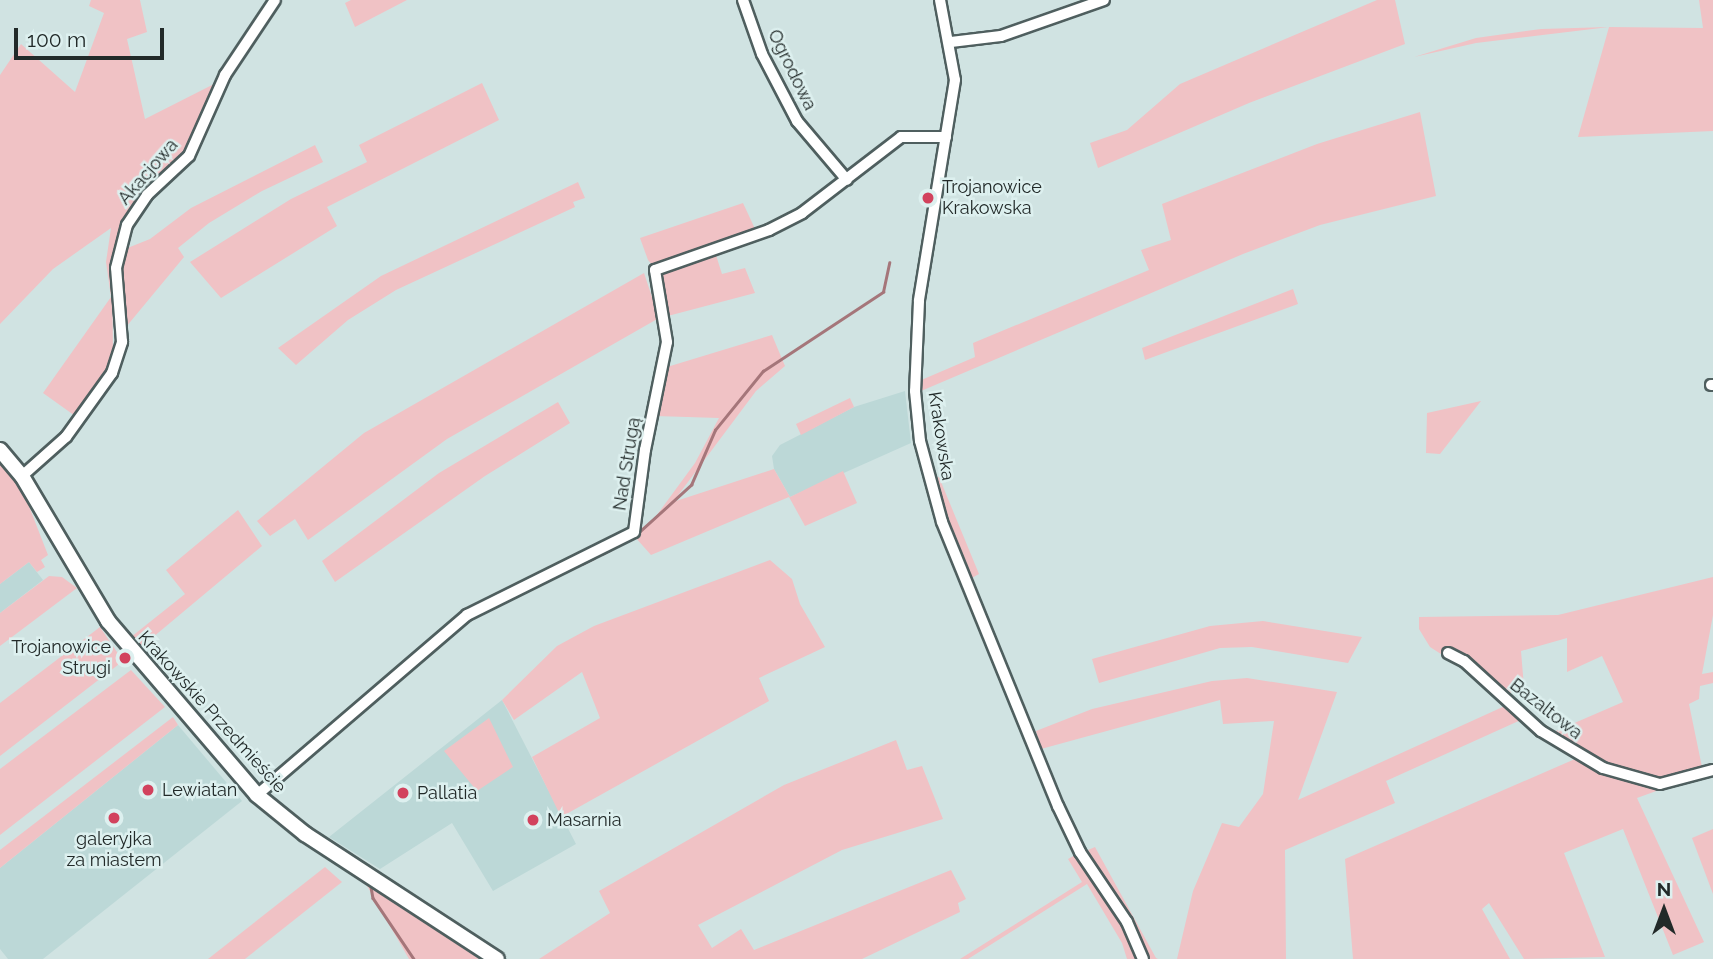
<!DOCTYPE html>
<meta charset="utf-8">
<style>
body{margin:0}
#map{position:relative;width:1713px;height:959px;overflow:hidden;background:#d0e3e2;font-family:Raleway,sans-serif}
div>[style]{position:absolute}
.built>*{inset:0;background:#bcd8d7}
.green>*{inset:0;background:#f0c2c5}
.stream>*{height:2.5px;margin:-1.25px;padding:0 1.25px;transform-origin:1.25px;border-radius:1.25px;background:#a5767a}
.roads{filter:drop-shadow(2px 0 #4f5f5f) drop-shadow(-2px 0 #4f5f5f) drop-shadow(0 2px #4f5f5f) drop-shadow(0 -2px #4f5f5f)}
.minor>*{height:10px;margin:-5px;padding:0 5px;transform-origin:5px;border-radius:5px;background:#fff}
.secondary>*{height:14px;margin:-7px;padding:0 7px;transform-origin:7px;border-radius:7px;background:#fff}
.dots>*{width:19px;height:19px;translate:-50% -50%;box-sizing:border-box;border:4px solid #ddf0ef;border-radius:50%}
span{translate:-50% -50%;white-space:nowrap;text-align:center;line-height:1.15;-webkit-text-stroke:5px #ddf0ef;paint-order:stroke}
.street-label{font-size:18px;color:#222a29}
.poi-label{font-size:18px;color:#222a29}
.left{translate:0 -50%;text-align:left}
.right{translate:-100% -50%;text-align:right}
.north{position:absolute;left:1629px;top:875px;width:70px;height:70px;-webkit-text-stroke:5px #ddf0ef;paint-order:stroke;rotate:0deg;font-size:19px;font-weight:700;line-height:28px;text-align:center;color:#222a29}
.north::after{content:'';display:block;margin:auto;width:24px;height:32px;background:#222a29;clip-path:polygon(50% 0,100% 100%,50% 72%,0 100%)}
.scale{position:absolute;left:14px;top:28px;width:150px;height:32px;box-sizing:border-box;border:4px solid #222a29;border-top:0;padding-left:9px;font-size:21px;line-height:24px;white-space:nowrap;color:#222a29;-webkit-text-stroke:5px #ddf0ef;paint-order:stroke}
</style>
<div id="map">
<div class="built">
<div style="clip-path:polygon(905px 391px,911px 443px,790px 497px,774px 469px,772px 456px,780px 445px,854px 407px)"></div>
<div style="clip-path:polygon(29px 562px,43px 580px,0 613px,0 584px)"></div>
<div style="clip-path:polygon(502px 700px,576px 844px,493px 891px,452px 823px,380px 869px,329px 837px)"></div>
<div style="clip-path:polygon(178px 725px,242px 801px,43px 959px,8px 959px,0 949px,0 868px)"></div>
</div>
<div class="green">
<div style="clip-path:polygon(91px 0,140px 0,147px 32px,127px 39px,145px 119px,216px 83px,182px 156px,140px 194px,119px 233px,112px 262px,113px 356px,78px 418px,43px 393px,111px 297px,106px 262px,111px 228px,53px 269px,0 324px,0 75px,21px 44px,75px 92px,104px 13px,89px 6px)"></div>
<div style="clip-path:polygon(351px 0,407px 0,355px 27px,345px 3px)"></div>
<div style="clip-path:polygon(1377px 0,1395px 0,1405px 44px,1249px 103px,1098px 168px,1090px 143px,1127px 130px,1180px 84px)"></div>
<div style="clip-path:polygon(1699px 0,1713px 0,1713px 131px,1578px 137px,1609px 27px,1476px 43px,1414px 57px,1476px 38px,1541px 29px,1609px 27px,1703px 28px)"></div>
<div style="clip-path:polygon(482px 83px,499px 120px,327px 207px,337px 226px,221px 298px,190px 262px,291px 199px,367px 162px,359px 145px)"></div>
<div style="clip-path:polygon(1420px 112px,1436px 196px,1320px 225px,1243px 254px,921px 391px,919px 381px,975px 357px,973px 343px,1149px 270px,1141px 250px,1171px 240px,1162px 204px,1317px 144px)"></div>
<div style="clip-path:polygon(315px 145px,323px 162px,262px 191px,209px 223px,178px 248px,184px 257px,126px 327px,120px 290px,125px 249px,150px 239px,191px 208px)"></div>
<div style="clip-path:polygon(578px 182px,585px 198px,573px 202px,575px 207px,396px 290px,348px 320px,296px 365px,278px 348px,381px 276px)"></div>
<div style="clip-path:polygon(743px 203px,756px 231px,653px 266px,648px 260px,640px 238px)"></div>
<div style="clip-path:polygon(715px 252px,722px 274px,745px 268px,755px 293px,664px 317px,657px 278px,661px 271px)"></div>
<div style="clip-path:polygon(644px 273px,659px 318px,447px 439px,308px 540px,295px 519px,270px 536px,257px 521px,364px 433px)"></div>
<div style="clip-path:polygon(1293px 289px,1298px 304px,1145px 360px,1142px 348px)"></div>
<div style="clip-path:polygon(772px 335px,785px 366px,756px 391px,673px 502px,774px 469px,790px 497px,843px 471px,857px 503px,805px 526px,789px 497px,651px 555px,635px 537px,637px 531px,651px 523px,695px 463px,719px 418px,655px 416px,667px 367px)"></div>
<div style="clip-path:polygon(850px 398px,854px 407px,801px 435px,796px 424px)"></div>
<div style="clip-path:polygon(1481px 401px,1440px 454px,1426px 453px,1427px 413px)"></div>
<div style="clip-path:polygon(558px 402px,570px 423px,485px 476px,335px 582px,322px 561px,439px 473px)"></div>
<div style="clip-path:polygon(0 461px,25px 496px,48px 555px,41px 560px,45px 567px,37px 572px,29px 562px,0 584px)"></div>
<div style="clip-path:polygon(939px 477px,979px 574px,970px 579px,934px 479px)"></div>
<div style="clip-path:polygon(238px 510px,262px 546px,140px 648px,131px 637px,185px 594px,166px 570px)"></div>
<div style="clip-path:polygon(770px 560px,792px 579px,800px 604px,825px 647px,759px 678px,769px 701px,561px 817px,532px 757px,600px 718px,582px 672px,514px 720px,502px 700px,557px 646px,594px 626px)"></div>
<div style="clip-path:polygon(49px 576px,62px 577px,77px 588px,0 646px,0 613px)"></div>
<div style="clip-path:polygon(1713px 577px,1713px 615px,1702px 674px,1713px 672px,1713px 683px,1700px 686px,1699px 699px,1689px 704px,1702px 767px,1665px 781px,1602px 765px,1549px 734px,1623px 702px,1602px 656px,1567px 672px,1567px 638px,1521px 651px,1524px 687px,1505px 695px,1430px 647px,1419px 629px,1419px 617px,1558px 615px)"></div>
<div style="clip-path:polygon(1263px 621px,1362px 637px,1348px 663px,1252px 647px,1220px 648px,1099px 683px,1092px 659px,1210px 626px)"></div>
<div style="clip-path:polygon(100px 627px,123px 661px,0 756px,0 703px)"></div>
<div style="clip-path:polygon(131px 670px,165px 707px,0 835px,0 769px)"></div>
<div style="clip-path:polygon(1247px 678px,1337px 692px,1298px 800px,1507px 705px,1523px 719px,1386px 781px,1395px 803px,1285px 850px,1286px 959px,1177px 959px,1193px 891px,1222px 823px,1239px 827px,1263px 794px,1274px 721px,1223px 724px,1220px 700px,1041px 749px,1036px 731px,1092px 709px,1212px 681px)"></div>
<div style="clip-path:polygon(173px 717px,178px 725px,0 868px,0 850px)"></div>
<div style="clip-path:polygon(489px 718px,513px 767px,477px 791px,444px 751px)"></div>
<div style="clip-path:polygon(896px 740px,907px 770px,922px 766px,943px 819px,842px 850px,698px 925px,712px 948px,741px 929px,754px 950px,951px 870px,966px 899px,958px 903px,960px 912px,862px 959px,539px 959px,610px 913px,599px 891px,784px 785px)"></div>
<div style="clip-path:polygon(1575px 759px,1622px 780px,1659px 790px,1637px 798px,1704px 942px,1673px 955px,1623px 829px,1564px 853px,1605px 957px,1524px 959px,1489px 903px,1482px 909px,1510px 959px,1353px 959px,1345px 859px)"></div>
<div style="clip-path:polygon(1713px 829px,1713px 894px,1692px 838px)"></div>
<div style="clip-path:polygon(1095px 847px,1156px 958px,1158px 959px,1148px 959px,1140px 937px,1088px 850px)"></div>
<div style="clip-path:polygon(1077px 854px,1122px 924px,1136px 959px,1127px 959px,1122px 943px,1087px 884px,968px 959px,960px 959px,1082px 882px,1068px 859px)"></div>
<div style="clip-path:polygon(325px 867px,342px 882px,245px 959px,208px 959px)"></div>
<div style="clip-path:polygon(366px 884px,369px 884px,479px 959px,409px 959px)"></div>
</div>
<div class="stream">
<div style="left:638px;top:533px;width:72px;rotate:-42.2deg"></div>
<div style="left:691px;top:485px;width:60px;rotate:-66.4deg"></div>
<div style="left:715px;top:430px;width:76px;rotate:-50.9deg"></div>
<div style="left:763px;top:371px;width:144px;rotate:-33.4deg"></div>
<div style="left:883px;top:292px;width:30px;rotate:-78deg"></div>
<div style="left:602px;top:554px;width:9px;rotate:-27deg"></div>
<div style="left:582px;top:564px;width:13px;rotate:-27deg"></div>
<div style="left:306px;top:826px;width:53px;rotate:33.4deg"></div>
<div style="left:371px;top:887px;width:11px;rotate:80deg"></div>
<div style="left:373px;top:898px;width:73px;rotate:56.1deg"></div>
</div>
<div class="roads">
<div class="minor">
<div style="left:743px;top:0;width:57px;rotate:70.6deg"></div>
<div style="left:762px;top:54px;width:76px;rotate:62.4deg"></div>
<div style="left:797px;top:121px;width:77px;rotate:49.7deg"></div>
<div style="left:940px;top:0;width:81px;rotate:79.4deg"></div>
<div style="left:955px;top:80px;width:224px;rotate:99.3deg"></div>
<div style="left:919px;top:301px;width:90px;rotate:92.5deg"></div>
<div style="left:915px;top:391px;width:50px;rotate:84.3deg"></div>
<div style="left:920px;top:441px;width:84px;rotate:74.8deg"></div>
<div style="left:942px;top:522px;width:307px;rotate:67.8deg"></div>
<div style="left:1058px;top:806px;width:51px;rotate:64.4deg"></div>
<div style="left:1080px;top:852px;width:84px;rotate:56.1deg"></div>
<div style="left:1127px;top:922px;width:40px;rotate:66.6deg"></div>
<div style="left:951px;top:42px;width:50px;rotate:-6.8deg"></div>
<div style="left:1001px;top:36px;width:109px;rotate:-19.3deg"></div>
<div style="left:1711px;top:385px;width:2px"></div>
<div style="left:22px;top:476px;width:59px;rotate:-41.6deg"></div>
<div style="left:66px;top:437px;width:79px;rotate:-54.3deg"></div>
<div style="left:112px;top:373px;width:33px;rotate:-72deg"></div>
<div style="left:122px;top:342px;width:74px;rotate:-94.6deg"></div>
<div style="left:116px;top:268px;width:44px;rotate:-75.7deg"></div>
<div style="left:127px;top:225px;width:36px;rotate:-56deg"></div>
<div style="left:147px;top:195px;width:57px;rotate:-42.9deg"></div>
<div style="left:189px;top:156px;width:89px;rotate:-66deg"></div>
<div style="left:225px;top:75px;width:90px;rotate:-56.3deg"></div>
<div style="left:1448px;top:653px;width:18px;rotate:27deg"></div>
<div style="left:1464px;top:661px;width:104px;rotate:42.3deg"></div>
<div style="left:1541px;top:731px;width:72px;rotate:30.8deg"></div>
<div style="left:1603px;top:768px;width:59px;rotate:15.7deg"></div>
<div style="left:1660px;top:784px;width:55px;rotate:-14.8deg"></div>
<div style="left:257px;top:795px;width:277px;rotate:-40.6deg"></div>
<div style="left:467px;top:615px;width:186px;rotate:-26.4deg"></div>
<div style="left:634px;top:532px;width:83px;rotate:-82.4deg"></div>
<div style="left:645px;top:450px;width:110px;rotate:-78.5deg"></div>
<div style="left:667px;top:342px;width:73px;rotate:-99.5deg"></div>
<div style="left:655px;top:270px;width:121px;rotate:-19.3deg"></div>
<div style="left:769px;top:230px;width:37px;rotate:-27deg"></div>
<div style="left:802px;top:213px;width:125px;rotate:-37.5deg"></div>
<div style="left:901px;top:137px;width:45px"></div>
</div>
<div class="secondary">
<div style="left:0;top:450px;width:34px;rotate:50deg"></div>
<div style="left:22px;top:476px;width:169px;rotate:59.3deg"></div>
<div style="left:108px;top:621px;width:229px;rotate:49.4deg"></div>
<div style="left:257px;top:795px;width:62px;rotate:39.1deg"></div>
<div style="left:305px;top:834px;width:229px;rotate:33.1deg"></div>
</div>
</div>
<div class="dots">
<div style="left:928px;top:198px;background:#d2425d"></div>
<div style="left:125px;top:658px;background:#d2425d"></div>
<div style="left:148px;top:790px;background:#d2425d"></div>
<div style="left:403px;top:793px;background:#d2425d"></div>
<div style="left:114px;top:818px;background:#d2425d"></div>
<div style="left:533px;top:820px;background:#d2425d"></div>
</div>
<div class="street-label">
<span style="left:792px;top:70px;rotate:64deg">Ogrodowa</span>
<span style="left:148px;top:172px;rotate:-49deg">Akacjowa</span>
<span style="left:941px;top:436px;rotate:81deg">Krakowska</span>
<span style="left:627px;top:464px;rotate:-81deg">Nad Strugą</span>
<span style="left:1546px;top:709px;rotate:38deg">Bazaltowa</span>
<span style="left:212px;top:712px;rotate:48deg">Krakowskie Przedmieście</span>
</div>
<div class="poi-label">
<span class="left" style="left:942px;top:198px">Trojanowice<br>Krakowska</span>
<span class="right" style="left:111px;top:658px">Trojanowice<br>Strugi</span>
<span class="left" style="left:162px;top:790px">Lewiatan</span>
<span class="left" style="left:417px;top:793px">Pallatia</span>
<span class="left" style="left:547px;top:820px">Masarnia</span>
<span style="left:114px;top:850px">galeryjka<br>za miastem</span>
</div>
<div class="north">N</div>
<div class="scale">100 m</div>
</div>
